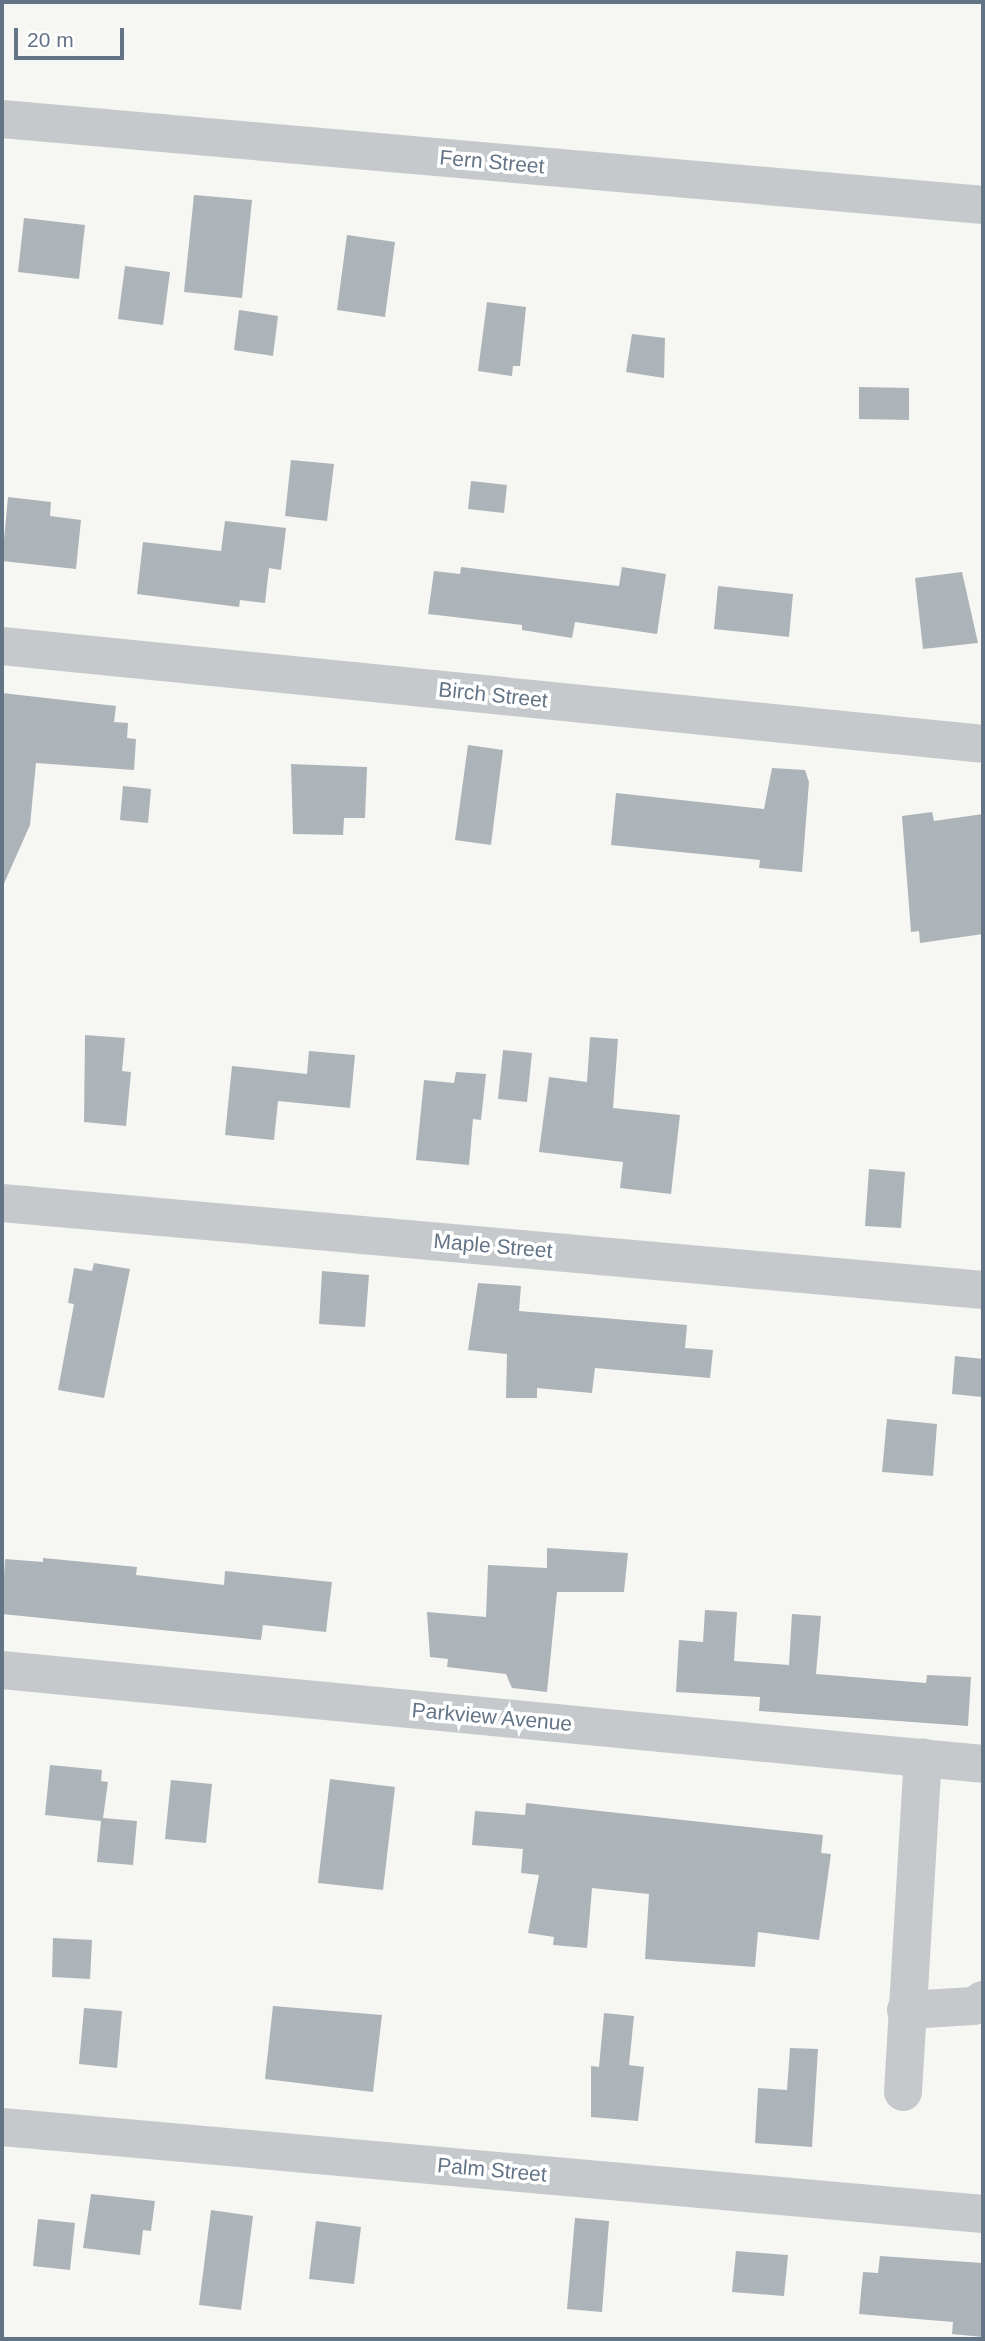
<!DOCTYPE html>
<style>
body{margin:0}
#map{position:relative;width:985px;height:2341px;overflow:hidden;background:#f6f6f2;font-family:Helvetica,sans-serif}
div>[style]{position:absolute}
.building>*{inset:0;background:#acb4ba}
.minor>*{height:38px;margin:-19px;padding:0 19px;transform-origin:19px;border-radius:19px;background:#c5c9cc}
span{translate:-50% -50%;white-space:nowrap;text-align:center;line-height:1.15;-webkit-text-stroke:7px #fff;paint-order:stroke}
.street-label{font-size:21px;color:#637486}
.frame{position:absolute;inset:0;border:4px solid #637486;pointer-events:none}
.scale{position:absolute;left:14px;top:28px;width:110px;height:32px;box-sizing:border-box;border:4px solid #637486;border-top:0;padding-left:9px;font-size:21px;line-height:24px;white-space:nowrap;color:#637486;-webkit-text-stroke:5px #fff;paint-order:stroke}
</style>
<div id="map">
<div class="building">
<div style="clip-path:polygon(194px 195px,252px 200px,242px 298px,184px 292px)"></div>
<div style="clip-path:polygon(24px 218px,85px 225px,79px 279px,18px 272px)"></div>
<div style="clip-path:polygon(347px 235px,395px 242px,385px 317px,337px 310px)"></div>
<div style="clip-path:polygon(125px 266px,170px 272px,163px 325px,118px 319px)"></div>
<div style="clip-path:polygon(487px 302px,526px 307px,520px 366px,513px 366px,512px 376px,478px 371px)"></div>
<div style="clip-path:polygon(239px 310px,278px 316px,273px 356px,234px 350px)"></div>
<div style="clip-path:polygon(632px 334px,665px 338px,664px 378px,626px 372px)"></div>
<div style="clip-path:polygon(859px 387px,909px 388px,909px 420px,859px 419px)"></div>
<div style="clip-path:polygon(291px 460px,334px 464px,327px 521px,285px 516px)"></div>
<div style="clip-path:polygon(471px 481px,507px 485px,504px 513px,468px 509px)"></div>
<div style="clip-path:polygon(8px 497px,51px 502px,50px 516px,81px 520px,76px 569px,2px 561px)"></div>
<div style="clip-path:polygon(225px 521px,286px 528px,281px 570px,269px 568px,265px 603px,240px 600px,239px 607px,137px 594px,143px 542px,221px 551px)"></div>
<div style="clip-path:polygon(461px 567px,619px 586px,622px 567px,666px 574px,657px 634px,575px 622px,572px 638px,522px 630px,522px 625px,428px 614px,434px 571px,460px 574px)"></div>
<div style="clip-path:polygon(962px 572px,978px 643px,923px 649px,915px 578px)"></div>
<div style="clip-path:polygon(718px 586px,793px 594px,789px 637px,714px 629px)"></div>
<div style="clip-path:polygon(2px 693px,116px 706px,114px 722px,128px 723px,127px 738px,136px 739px,134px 770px,36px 763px,30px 825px,2px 888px)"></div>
<div style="clip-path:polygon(468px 745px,503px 750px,491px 845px,455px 840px)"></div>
<div style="clip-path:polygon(291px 764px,367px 767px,365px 818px,344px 818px,343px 835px,293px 834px)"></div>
<div style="clip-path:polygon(772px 768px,805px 770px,809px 782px,802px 872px,759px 868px,760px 860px,611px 845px,616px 793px,764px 809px)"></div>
<div style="clip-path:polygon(123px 786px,151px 789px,148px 823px,120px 820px)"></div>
<div style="clip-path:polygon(932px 812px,934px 821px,983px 814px,983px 934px,920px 943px,919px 931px,911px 932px,902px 816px)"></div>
<div style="clip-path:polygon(85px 1035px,125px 1038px,122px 1071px,131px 1072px,126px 1126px,84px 1122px)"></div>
<div style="clip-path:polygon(590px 1037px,618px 1039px,613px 1108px,680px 1115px,671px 1194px,620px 1188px,623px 1162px,539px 1152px,549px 1077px,587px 1082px)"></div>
<div style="clip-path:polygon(503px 1050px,532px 1053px,527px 1102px,498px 1099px)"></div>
<div style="clip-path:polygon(309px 1051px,355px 1055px,350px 1108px,278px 1101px,274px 1140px,225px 1135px,232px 1066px,307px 1074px)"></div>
<div style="clip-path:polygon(456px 1072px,486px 1074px,481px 1120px,473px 1119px,469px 1165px,416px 1160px,424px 1080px,454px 1083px)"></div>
<div style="clip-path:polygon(869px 1169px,905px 1172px,901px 1228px,865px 1226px)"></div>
<div style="clip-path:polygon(94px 1263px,130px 1269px,104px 1398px,58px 1390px,74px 1304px,68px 1303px,74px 1268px,92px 1271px)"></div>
<div style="clip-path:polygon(322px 1271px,369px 1275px,365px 1327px,319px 1324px)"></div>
<div style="clip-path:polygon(478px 1283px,521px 1286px,519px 1311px,687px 1325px,685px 1348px,713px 1350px,710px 1378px,595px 1368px,592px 1393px,537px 1388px,537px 1398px,506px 1398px,507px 1354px,468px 1350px)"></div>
<div style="clip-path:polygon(955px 1356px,983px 1359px,983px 1397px,952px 1394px)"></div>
<div style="clip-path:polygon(887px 1419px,937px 1424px,933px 1476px,882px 1472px)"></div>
<div style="clip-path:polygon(547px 1548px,628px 1553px,624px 1592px,557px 1592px,547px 1692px,512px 1688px,506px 1674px,447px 1667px,448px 1659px,430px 1657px,427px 1612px,486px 1617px,488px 1565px,547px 1568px)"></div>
<div style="clip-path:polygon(43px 1558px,137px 1567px,136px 1575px,224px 1585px,225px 1571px,332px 1582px,326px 1632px,263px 1625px,261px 1640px,2px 1614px,5px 1559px,43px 1562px)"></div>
<div style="clip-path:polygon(705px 1610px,737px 1612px,734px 1661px,789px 1665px,792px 1614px,821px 1616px,816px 1674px,926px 1683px,927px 1675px,971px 1677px,968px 1726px,759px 1711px,760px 1697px,676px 1692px,679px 1640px,703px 1642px)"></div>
<div style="clip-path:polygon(50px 1765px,102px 1770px,101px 1781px,108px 1782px,103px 1818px,137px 1821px,133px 1865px,97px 1862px,101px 1821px,45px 1815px)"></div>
<div style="clip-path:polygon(330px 1779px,395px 1787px,383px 1890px,318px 1883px)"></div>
<div style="clip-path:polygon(171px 1780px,212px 1784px,206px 1843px,165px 1839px)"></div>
<div style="clip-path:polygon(526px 1803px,823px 1835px,821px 1853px,831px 1854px,819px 1940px,758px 1932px,755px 1967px,645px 1959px,649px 1894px,592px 1888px,587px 1948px,553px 1945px,554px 1937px,528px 1933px,539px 1875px,521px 1873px,523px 1849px,472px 1845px,475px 1811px,525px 1815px)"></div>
<div style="clip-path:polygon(53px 1938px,92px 1940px,90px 1979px,52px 1977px)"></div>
<div style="clip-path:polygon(273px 2006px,382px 2015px,373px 2092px,265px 2079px)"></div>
<div style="clip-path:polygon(84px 2008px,122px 2011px,117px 2068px,79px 2064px)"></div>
<div style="clip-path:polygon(604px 2013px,634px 2016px,629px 2065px,644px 2067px,638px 2121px,591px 2117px,591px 2066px,599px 2067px)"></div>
<div style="clip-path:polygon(790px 2048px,818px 2049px,812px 2147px,755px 2143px,758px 2088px,787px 2090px)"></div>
<div style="clip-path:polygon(91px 2194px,155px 2201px,151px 2231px,143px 2230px,140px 2255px,83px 2248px)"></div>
<div style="clip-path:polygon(211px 2210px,253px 2216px,241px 2310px,199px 2305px)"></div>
<div style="clip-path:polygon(575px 2218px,609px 2221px,602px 2312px,567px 2309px)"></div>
<div style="clip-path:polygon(38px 2219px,75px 2223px,70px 2270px,33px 2266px)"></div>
<div style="clip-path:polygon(316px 2221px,361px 2227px,354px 2284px,309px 2279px)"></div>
<div style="clip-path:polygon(736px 2251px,788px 2255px,784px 2296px,732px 2292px)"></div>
<div style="clip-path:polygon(880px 2256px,983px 2263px,983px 2337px,952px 2334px,953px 2322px,859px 2314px,863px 2272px,878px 2273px)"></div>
</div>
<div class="minor">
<div style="left:2px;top:119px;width:985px;rotate:5.01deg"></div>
<div style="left:2px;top:646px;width:986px;rotate:5.7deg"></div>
<div style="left:2px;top:1203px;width:985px;rotate:5.07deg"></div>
<div style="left:2px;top:1670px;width:985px;rotate:5.47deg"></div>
<div style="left:906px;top:2010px;width:68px;rotate:-3.4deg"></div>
<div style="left:974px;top:2006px;width:11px;rotate:-34deg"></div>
<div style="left:903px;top:2092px;width:335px;rotate:-86.6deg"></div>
<div style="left:2px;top:2127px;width:985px;rotate:5.07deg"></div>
</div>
<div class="street-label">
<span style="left:492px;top:162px;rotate:5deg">Fern Street</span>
<span style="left:493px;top:695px;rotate:6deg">Birch Street</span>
<span style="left:493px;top:1246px;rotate:5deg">Maple Street</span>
<span style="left:492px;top:1717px;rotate:5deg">Parkview Avenue</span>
<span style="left:492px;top:2170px;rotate:5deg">Palm Street</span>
</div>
<div class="frame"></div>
<div class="scale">20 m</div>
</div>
